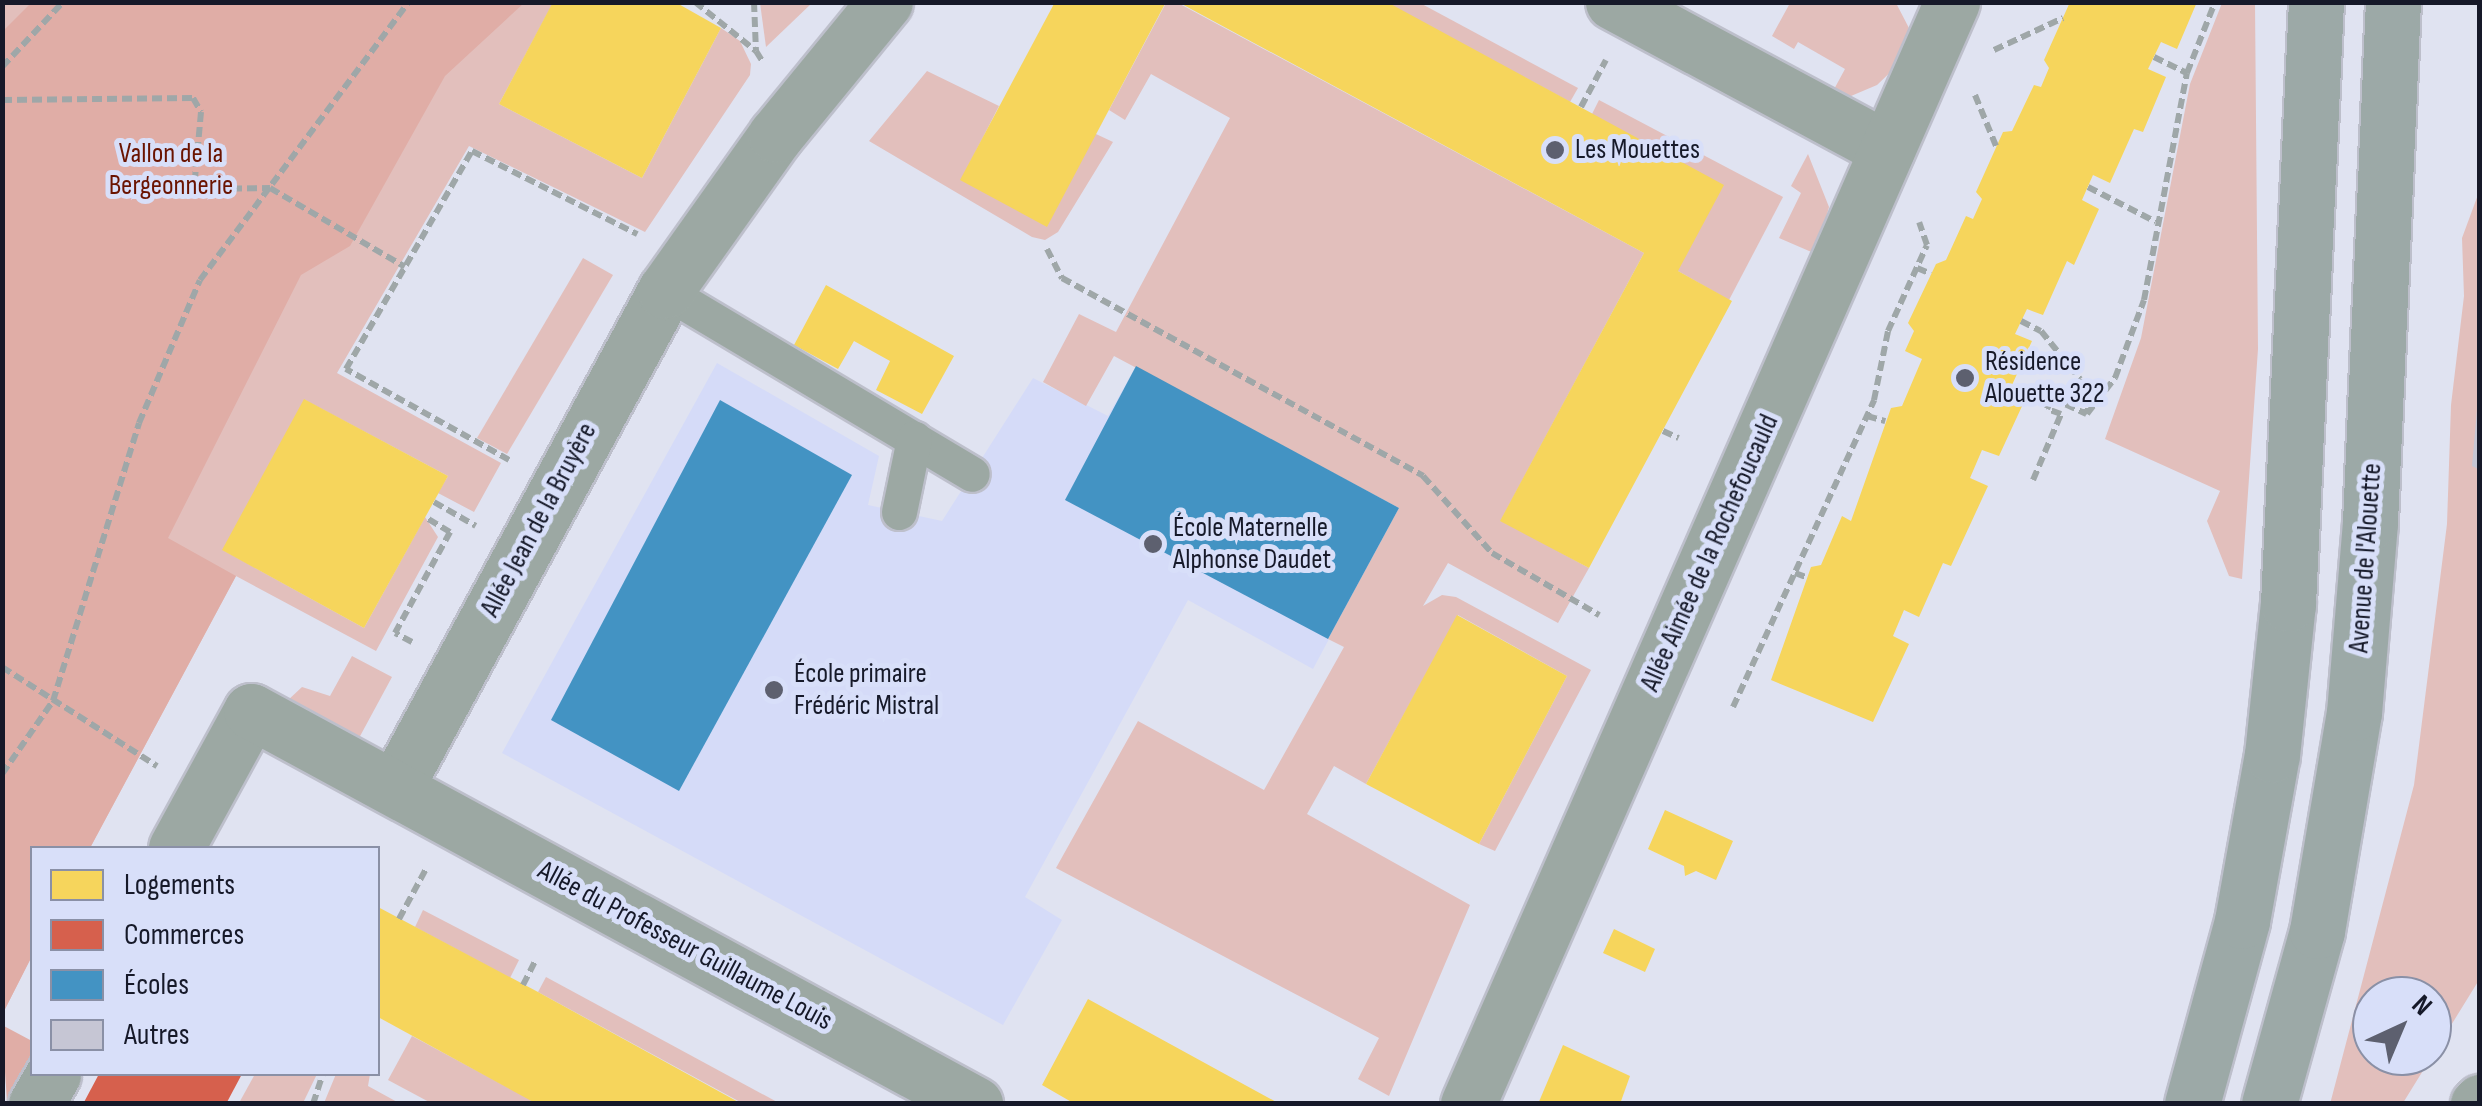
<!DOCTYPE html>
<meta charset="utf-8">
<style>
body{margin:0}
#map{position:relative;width:2482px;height:1106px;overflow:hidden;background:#e0e3f1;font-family:"Sofia Sans Condensed",sans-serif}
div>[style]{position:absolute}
.built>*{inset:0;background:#d5dbf8}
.green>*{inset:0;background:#e2bfbc}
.forest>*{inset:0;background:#e0ada6}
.homes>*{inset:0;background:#f6d55c}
.shops>*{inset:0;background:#d6604d}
.schools>*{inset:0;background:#4393c3}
.building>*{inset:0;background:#c6c6d4}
.path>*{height:6px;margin-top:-3px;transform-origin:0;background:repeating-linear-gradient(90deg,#9fa7a8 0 10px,transparent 0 15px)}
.roads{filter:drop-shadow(2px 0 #bdbfcb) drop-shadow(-2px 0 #bdbfcb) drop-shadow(0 2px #bdbfcb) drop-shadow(0 -2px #bdbfcb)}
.service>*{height:35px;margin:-17.5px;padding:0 17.5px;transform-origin:17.5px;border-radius:17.5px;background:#9ca8a3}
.minor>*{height:55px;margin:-27.5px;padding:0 27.5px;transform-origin:27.5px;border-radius:27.5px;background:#9ca8a3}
.primary>*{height:55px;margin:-27.5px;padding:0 27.5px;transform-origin:27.5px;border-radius:27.5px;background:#9ca9a7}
.dots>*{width:28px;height:28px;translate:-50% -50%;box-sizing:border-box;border:5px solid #d8dff9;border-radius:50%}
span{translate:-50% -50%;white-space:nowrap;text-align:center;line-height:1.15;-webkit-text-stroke:10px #d8dff9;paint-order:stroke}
.poi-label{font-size:28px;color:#161929}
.left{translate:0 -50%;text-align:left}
.park-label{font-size:28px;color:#6a1300}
.street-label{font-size:28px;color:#161929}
.frame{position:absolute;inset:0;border:5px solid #161929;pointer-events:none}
.legend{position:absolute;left:30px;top:846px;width:350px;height:230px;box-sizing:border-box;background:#d8dff9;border:2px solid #8a90a6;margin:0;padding:12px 18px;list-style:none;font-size:30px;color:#161929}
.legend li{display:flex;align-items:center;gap:20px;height:50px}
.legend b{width:50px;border:2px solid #8a90a6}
.north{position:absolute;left:2352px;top:976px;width:100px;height:100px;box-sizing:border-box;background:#d8dff9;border:2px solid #8a90a6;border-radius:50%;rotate:44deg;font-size:28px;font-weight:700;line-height:40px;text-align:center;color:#161929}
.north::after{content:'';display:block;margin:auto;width:35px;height:45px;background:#5d606f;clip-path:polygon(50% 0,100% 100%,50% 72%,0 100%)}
</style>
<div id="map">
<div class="built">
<div style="clip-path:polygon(717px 363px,879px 456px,868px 505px,942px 521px,1033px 378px,1108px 416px,1136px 366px,1399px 508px,1313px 669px,1188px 600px,1025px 897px,1062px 920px,1003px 1025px,502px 753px)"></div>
</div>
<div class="green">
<div style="clip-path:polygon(2px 3px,553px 3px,499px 104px,642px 178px,721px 28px,740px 41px,751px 64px,750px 75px,645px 232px,469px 146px,337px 373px,501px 463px,474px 512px,438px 493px,448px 476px,305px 400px,223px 550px,364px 628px,425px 517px,438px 537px,376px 651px,236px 576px,90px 848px,32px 848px,32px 956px,3px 1013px)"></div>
<div style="clip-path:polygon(760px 3px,760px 2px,812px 3px,766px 47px)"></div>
<div style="clip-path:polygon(1166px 3px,1178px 3px,1644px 253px,1501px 520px,1589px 568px,1558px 623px,1448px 563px,1423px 606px,1442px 595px,1456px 597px,1591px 670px,1495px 851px,1479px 844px,1567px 676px,1458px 615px,1366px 784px,1334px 766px,1307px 814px,1470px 905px,1389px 1096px,1358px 1079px,1379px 1038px,1056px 868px,1138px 721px,1264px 790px,1344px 647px,1328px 639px,1399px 508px,1114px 356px,1086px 406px,1043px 382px,1079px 314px,1116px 332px,1230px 118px,1151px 74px,1125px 120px,1109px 110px)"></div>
<div style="clip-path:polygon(1387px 3px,1420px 3px,1578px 88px,1570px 102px)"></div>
<div style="clip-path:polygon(1790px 3px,1896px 3px,1910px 30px,1901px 62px,1877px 85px,1851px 96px,1832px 93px,1845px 69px,1798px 42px,1794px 49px,1772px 36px)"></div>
<div style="clip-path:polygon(2222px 3px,2255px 3px,2258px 349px,2242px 579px,2229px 576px,2207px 521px,2220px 491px,2105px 439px,2141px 338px,2190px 84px)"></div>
<div style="clip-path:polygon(927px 71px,999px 106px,961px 180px,1096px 134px,1113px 142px,1058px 232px,1045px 240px,1032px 237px,869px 141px)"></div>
<div style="clip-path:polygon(1599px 100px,1783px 197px,1729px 300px,1678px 271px,1592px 114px)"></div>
<div style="clip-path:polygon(1808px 154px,1829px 207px,1816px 254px,1779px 238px,1801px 193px,1791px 186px)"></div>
<div style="clip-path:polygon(evenodd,2479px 192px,2479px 980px,2403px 1103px,2330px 1104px,2414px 785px,2447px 524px,2451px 405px,2464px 296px,2462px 238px,2479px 192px,2372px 996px,2432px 996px,2432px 1056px,2372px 1056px,2372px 996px)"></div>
<div style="clip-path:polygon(583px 258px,613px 275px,507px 454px,477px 438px)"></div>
<div style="clip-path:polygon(352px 656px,392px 677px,352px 751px,286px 702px,302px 687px,330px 696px)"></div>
<div style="clip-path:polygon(423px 910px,519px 960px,510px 978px,415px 927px)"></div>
<div style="clip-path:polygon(546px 977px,779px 1103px,742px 1103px,538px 992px)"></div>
<div style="clip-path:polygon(412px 1036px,537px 1103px,431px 1103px,388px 1080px)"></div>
<div style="clip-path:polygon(255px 1074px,317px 1074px,303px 1103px,239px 1103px)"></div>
<div style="clip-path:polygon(336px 1074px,370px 1074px,368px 1086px,399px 1103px,324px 1103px)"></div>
</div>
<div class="forest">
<div style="clip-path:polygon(32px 2px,524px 3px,445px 76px,350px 246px,301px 275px,168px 538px,236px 576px,90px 848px,32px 848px,32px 956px,3px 1013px,2px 32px)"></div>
<div style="clip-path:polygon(2px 1025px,32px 1041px,32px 1058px,7px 1103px)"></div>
</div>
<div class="homes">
<div style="clip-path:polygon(553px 2px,675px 2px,721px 28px,642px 178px,499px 104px)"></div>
<div style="clip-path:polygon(1055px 2px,1166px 2px,1047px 227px,960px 180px)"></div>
<div style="clip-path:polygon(1178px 2px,1387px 2px,1724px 185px,1678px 271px,1732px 301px,1589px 568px,1500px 521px,1644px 253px)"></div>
<div style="clip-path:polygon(2070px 2px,2197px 2px,2177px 49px,2161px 42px,2148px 69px,2166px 77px,2143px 132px,2134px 129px,2110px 183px,2093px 175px,2082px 200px,2099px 209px,2074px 265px,2067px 261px,2043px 315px,2027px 309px,2015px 334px,2032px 341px,2007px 396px,2023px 404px,1999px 456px,1982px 450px,1970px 478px,1988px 486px,1951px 566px,1943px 563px,1919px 617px,1904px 610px,1893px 636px,1909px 644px,1873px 722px,1771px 680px,1811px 567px,1821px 565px,1842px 516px,1851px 521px,1891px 408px,1902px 406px,1922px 359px,1905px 351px,1914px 331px,1908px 323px,1936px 264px,1946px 260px,1966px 216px,1973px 219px,1982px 199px,1976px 192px,2003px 132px,2012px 131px,2034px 85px,2041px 87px,2049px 68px,2044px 60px)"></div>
<div style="clip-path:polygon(826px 285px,954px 356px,922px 414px,876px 390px,890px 361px,854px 341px,838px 369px,794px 345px)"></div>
<div style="clip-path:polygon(304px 399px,448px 476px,364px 628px,222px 550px)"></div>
<div style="clip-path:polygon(1457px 615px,1567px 676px,1479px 844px,1366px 784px)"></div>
<div style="clip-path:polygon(1665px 810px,1733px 841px,1716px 880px,1696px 871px,1685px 876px,1684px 866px,1648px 849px)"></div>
<div style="clip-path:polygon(378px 907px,538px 992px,742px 1104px,537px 1104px,378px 1017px)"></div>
<div style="clip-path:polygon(1614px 929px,1655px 949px,1645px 972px,1603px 953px)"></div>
<div style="clip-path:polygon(1088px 999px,1245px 1085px,1280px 1104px,1075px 1104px,1042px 1085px)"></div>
<div style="clip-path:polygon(1563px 1045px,1630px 1076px,1620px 1104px,1538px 1104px)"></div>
</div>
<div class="shops">
<div style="clip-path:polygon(99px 1074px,242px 1074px,226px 1104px,83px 1104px)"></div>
</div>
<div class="schools">
<div style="clip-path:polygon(1136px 366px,1399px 508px,1328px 639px,1065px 500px)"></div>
<div style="clip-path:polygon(720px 400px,852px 475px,679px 791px,551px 720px)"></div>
</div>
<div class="building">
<div style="clip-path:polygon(2477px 409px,2480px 409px,2480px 470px,2472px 466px)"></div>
</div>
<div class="path">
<div style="left:695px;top:2px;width:78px;rotate:38.8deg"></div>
<div style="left:754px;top:2px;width:49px;rotate:87.7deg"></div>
<div style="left:756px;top:51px;width:13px;rotate:58deg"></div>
<div style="left:1994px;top:50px;width:76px;rotate:-24.9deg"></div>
<div style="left:2154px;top:57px;width:37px;rotate:26deg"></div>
<div style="left:2px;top:67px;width:89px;rotate:-46.8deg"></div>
<div style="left:1975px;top:95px;width:55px;rotate:67.6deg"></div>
<div style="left:2px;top:100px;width:191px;rotate:-0.6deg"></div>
<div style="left:193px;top:98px;width:16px;rotate:60deg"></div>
<div style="left:201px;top:112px;width:66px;rotate:95.2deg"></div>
<div style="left:195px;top:178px;width:13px;rotate:58deg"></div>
<div style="left:202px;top:189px;width:68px;rotate:-0.8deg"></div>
<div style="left:270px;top:188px;width:156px;rotate:30.3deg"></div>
<div style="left:1581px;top:107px;width:53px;rotate:-62deg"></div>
<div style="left:2088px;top:187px;width:76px;rotate:27.2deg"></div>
<div style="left:1047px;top:249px;width:33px;rotate:63deg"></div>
<div style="left:1062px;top:278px;width:412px;rotate:28.7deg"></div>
<div style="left:1423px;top:476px;width:103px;rotate:48.1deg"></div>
<div style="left:1492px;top:553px;width:124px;rotate:30.1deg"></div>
<div style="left:1917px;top:268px;width:15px;rotate:23deg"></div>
<div style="left:2021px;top:321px;width:22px;rotate:27deg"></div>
<div style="left:2041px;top:331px;width:62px;rotate:50.9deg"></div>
<div style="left:2080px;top:379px;width:36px;rotate:79deg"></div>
<div style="left:1867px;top:416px;width:19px;rotate:16deg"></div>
<div style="left:1663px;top:431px;width:17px;rotate:24deg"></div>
<div style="left:509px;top:460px;width:187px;rotate:-150.8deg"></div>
<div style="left:346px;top:369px;width:252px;rotate:-60deg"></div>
<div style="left:472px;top:151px;width:185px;rotate:26.7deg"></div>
<div style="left:2033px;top:480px;width:72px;rotate:-67deg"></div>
<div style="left:2061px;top:414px;width:15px;rotate:-160deg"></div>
<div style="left:2047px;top:409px;width:12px;rotate:-66deg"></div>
<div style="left:2052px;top:398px;width:38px;rotate:25deg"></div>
<div style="left:2087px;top:414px;width:46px;rotate:-52.1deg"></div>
<div style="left:2115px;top:378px;width:83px;rotate:-69.6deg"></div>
<div style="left:2144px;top:300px;width:231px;rotate:-79.3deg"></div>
<div style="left:2187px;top:73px;width:76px;rotate:-68.5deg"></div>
<div style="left:434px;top:502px;width:48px;rotate:29.7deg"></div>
<div style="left:1795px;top:573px;width:12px;rotate:20deg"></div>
<div style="left:412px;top:642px;width:19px;rotate:-152deg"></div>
<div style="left:395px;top:633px;width:115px;rotate:-61.4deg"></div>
<div style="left:450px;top:532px;width:29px;rotate:-149deg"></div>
<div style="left:2px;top:667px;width:184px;rotate:32.6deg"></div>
<div style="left:1733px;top:707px;width:338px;rotate:-65.3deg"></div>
<div style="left:1874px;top:400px;width:70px;rotate:-78.5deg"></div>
<div style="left:1888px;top:331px;width:94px;rotate:-65.6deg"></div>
<div style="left:1927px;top:245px;width:24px;rotate:-109deg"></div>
<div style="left:2px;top:774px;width:89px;rotate:-55.1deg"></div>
<div style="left:53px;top:701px;width:291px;rotate:-72.8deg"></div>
<div style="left:139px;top:423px;width:155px;rotate:-66.9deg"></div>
<div style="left:200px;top:280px;width:348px;rotate:-53.1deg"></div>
<div style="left:399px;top:919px;width:59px;rotate:-61.7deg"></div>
<div style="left:523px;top:985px;width:27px;rotate:-63deg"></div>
<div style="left:313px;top:1104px;width:32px;rotate:-72deg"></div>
</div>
<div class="roads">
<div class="service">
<div style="left:665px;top:291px;width:357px;rotate:30.8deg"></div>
<div style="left:899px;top:512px;width:75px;rotate:-78.4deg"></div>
</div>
<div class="minor">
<div style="left:1613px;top:2px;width:311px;rotate:28.2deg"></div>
<div style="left:395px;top:788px;width:566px;rotate:-61.49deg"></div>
<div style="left:665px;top:291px;width:191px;rotate:-54.6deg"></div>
<div style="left:776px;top:135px;width:172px;rotate:-50.7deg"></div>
<div style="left:176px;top:848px;width:156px;rotate:-61.3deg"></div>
<div style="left:251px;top:711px;width:824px;rotate:28.49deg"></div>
<div style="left:36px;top:1104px;width:34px;rotate:-60deg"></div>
<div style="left:1468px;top:1104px;width:1204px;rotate:-66.29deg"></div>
<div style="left:2478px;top:1104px;width:3px;rotate:-45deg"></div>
</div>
<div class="primary">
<div style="left:2192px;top:1104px;width:190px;rotate:-74.7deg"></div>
<div style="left:2242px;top:921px;width:169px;rotate:-79.8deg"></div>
<div style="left:2272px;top:755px;width:152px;rotate:-84deg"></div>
<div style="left:2288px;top:604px;width:603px;rotate:-87.34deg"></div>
<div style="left:2269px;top:1104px;width:180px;rotate:-74.5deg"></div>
<div style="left:2317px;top:931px;width:221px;rotate:-80.4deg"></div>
<div style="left:2354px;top:713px;width:192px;rotate:-85.2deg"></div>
<div style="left:2370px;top:522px;width:521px;rotate:-87.47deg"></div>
</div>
</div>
<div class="dots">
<div style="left:1555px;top:150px;background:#5d606f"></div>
<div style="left:1965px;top:378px;background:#5d606f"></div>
<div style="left:1153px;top:544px;background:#5d606f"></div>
<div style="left:774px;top:690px;background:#5d606f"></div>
</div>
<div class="poi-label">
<span class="left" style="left:1575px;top:150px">Les Mouettes</span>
<span class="left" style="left:1985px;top:378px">Résidence<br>Alouette 322</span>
<span class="left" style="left:1173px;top:544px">École Maternelle<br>Alphonse Daudet</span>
<span class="left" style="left:794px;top:690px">École primaire<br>Frédéric Mistral</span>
</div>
<div class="park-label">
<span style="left:171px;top:170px">Vallon de la<br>Bergeonnerie</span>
</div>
<div class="street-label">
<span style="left:539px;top:520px;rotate:-62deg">Allée Jean de la Bruyère</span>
<span style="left:1710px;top:553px;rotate:-66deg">Allée Aimée de la Rochefoucauld</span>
<span style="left:2366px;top:558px;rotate:-86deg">Avenue de l'Alouette</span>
<span style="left:685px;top:946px;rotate:28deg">Allée du Professeur Guillaume Louis</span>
</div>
<div class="frame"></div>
<ul class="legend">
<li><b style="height:28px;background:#f6d55c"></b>Logements</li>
<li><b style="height:28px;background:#d6604d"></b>Commerces</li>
<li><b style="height:28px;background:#4393c3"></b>Écoles</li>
<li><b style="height:28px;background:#c6c6d4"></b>Autres</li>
</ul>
<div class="north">N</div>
</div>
